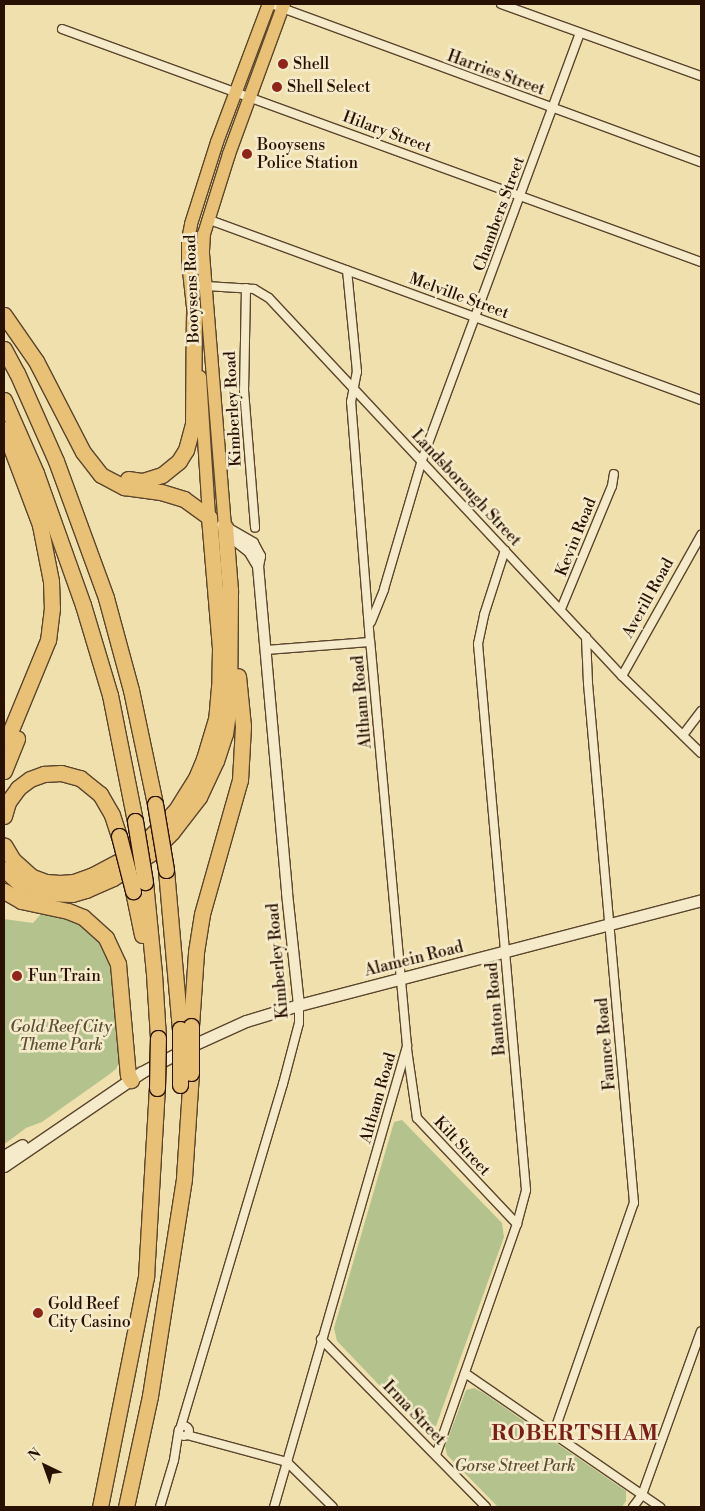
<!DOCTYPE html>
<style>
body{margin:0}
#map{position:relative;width:705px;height:1511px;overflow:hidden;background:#f0e0ad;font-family:"Libre Bodoni",serif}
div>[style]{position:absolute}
.green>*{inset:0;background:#b4c38e}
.roads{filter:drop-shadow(1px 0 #5b452d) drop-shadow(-1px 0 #5b452d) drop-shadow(0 1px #5b452d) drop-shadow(0 -1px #5b452d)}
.minor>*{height:8px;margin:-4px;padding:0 4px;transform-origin:4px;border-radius:4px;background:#f5ebca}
.minor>.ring{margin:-4px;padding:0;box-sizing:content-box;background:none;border:8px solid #f5ebca;border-radius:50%}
.tertiary>*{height:10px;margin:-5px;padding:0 5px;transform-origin:5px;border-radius:5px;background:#f5ebca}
.secondary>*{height:11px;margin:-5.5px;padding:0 5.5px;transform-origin:5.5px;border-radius:5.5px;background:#f5ebca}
.primary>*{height:12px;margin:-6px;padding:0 6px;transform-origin:6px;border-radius:6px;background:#e8c076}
.motorway>*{height:15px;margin:-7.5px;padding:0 7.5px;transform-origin:7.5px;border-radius:7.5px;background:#e8c076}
.bridges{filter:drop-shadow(1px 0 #291102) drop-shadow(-1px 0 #291102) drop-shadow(0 1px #291102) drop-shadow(0 -1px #291102)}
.motorway-bridge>*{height:15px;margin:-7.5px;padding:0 7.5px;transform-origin:7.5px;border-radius:7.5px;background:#e8c076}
.dots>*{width:14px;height:14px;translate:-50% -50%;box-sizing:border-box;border:2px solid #f5ebca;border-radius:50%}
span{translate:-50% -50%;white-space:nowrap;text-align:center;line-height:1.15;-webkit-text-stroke:5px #f5ebca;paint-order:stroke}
.poi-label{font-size:16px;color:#291102}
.left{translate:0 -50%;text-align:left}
.street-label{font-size:16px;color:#291102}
.park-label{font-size:16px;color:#5a4f33;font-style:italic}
.district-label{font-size:21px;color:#7a1f14;font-weight:700;letter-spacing:1px}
.frame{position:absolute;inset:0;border:5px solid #291102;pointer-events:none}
.north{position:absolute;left:20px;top:1441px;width:50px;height:50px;-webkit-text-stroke:4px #f5ebca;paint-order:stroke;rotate:318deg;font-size:14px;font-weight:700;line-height:20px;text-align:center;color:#291102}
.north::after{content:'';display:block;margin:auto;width:18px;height:22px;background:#291102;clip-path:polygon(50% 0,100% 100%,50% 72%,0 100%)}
</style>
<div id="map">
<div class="green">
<div style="clip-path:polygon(41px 914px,68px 918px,80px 924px,102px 945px,111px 964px,120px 1061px,116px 1069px,107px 1076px,42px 1122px,26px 1128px,6px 1143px,4px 1143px,4px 919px,33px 923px)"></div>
<div style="clip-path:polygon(402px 1120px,502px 1223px,504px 1237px,436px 1426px,424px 1432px,337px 1341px,334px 1328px,394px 1122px)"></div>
<div style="clip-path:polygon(474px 1388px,482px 1392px,626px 1491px,626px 1501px,622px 1507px,498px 1507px,447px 1455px,445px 1446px,466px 1390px)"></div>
</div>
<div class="roads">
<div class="minor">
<div style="left:271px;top:4px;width:458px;rotate:20.2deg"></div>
<div style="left:501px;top:4px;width:213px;rotate:19.8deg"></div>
<div style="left:62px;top:29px;width:680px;rotate:20.03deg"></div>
<div style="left:207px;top:219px;width:526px;rotate:20.12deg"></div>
<div style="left:190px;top:285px;width:64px;rotate:3.6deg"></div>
<div style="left:254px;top:289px;width:17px;rotate:31deg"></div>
<div style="left:269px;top:298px;width:517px;rotate:46.96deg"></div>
<div style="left:622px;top:676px;width:110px;rotate:44.3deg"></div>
<div style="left:246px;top:288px;width:102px;rotate:91.1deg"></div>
<div style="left:244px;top:390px;width:138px;rotate:85.4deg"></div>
<div style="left:561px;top:609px;width:133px;rotate:-67.5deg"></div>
<div style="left:612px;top:486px;width:12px;rotate:-81deg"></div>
<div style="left:371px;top:622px;width:35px;rotate:-68deg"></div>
<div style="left:384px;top:589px;width:134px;rotate:-73.6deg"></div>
<div style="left:422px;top:460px;width:455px;rotate:-69.7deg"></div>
<div style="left:266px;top:650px;width:104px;rotate:-4.4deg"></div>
<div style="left:622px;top:676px;width:162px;rotate:-60.7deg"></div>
<div style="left:683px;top:735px;width:30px;rotate:-53deg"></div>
<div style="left:407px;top:1049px;width:70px;rotate:81.8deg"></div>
<div style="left:417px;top:1118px;width:146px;rotate:46.7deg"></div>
<div style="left:321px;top:1339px;width:235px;rotate:45.5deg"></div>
<div style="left:465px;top:1373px;width:237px;rotate:34.5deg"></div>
<div class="ring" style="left:179px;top:1426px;width:2px;height:2px"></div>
<div style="left:181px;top:1426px;width:357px;rotate:-73.4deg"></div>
<div style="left:283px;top:1084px;width:63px;rotate:-75.3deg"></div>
<div style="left:299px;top:1023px;width:18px;rotate:-90deg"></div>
<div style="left:187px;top:1435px;width:104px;rotate:15.1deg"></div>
<div style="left:287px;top:1462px;width:64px;rotate:44.4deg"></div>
<div style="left:553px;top:1435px;width:246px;rotate:-70.8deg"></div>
<div style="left:634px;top:1203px;width:522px;rotate:-95.06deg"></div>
<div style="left:588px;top:683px;width:46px;rotate:-92.5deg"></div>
<div style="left:436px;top:1455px;width:245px;rotate:-70.7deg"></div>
<div style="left:517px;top:1224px;width:35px;rotate:-75deg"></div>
<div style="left:526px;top:1190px;width:548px;rotate:-95.02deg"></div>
<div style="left:478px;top:644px;width:30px;rotate:-78deg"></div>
<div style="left:484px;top:615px;width:68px;rotate:-72.1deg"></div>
<div style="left:160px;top:1507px;width:49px;rotate:-73.4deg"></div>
<div style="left:174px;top:1460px;width:30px;rotate:-81deg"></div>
<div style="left:274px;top:1507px;width:480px;rotate:-73.9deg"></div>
<div style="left:407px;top:1046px;width:406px;rotate:-95.2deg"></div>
<div style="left:370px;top:642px;width:241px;rotate:-94.5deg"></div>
<div style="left:351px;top:402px;width:31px;rotate:-79deg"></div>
<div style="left:357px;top:372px;width:102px;rotate:-95.6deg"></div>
<div style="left:633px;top:1507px;width:15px;rotate:-53deg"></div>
<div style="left:642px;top:1495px;width:174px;rotate:-70.2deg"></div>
</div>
<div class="tertiary">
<div style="left:222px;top:525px;width:36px;rotate:30deg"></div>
<div style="left:253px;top:543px;width:15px;rotate:62deg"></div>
<div style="left:260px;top:556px;width:10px;rotate:101deg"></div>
<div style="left:258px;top:566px;width:328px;rotate:84.9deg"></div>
<div style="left:287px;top:893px;width:113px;rotate:83.9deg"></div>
<div style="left:227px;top:534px;width:28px;rotate:38deg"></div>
<div style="left:249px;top:551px;width:17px;rotate:59deg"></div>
</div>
<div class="secondary">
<div style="left:4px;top:1156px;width:21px;rotate:-31deg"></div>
<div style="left:4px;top:1166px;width:167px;rotate:-34.3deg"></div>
<div style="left:142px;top:1072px;width:58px;rotate:-27.9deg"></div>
<div style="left:193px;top:1045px;width:58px;rotate:-24.4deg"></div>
<div style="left:246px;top:1021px;width:55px;rotate:-16.8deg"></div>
<div style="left:299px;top:1005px;width:415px;rotate:-14.6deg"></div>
</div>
<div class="primary">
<div style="left:195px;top:325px;width:63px;rotate:-96.3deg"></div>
<div style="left:188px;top:262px;width:22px;rotate:-90deg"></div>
<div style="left:188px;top:240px;width:16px;rotate:-79deg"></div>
<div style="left:191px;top:224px;width:86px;rotate:-72.4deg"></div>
<div style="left:217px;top:142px;width:147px;rotate:-69.4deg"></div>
<div style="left:200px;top:377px;width:140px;rotate:86.3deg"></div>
<div style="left:225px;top:527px;width:277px;rotate:-94.6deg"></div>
<div style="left:203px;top:251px;width:17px;rotate:-87deg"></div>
<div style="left:204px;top:234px;width:84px;rotate:-72.6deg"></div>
<div style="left:229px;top:154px;width:160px;rotate:-69.9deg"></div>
</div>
<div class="motorway">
<div style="left:4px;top:315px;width:56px;rotate:55.2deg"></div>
<div style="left:36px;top:361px;width:102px;rotate:62.7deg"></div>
<div style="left:83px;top:452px;width:29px;rotate:52deg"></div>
<div style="left:101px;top:475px;width:26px;rotate:28deg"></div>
<div style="left:124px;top:487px;width:37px;rotate:8deg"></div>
<div style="left:161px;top:492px;width:24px;rotate:17deg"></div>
<div style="left:184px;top:499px;width:31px;rotate:36deg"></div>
<div style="left:209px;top:517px;width:131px;rotate:85.2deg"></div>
<div style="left:220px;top:648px;width:39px;rotate:91deg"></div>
<div style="left:219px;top:687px;width:32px;rotate:95deg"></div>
<div style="left:216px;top:719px;width:42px;rotate:106.7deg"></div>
<div style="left:204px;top:759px;width:21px;rotate:113deg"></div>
<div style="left:196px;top:778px;width:39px;rotate:122deg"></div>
<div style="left:175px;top:811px;width:42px;rotate:134deg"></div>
<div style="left:146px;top:841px;width:31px;rotate:143deg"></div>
<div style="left:121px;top:860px;width:32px;rotate:152deg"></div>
<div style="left:93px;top:875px;width:20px;rotate:160deg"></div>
<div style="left:74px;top:882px;width:14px;rotate:176deg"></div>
<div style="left:60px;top:883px;width:14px;rotate:-176deg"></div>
<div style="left:46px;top:882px;width:15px;rotate:-160deg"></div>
<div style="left:32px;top:877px;width:25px;rotate:-138deg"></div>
<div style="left:13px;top:860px;width:17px;rotate:-121deg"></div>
<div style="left:4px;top:349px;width:27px;rotate:62deg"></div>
<div style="left:17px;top:373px;width:96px;rotate:66.1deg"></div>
<div style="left:56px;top:461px;width:146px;rotate:69.9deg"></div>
<div style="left:106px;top:598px;width:95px;rotate:74.8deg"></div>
<div style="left:131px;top:690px;width:116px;rotate:78.1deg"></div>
<div style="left:4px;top:400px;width:80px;rotate:66.3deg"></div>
<div style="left:36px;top:473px;width:140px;rotate:70.4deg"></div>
<div style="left:83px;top:605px;width:94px;rotate:73.3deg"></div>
<div style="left:110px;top:695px;width:128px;rotate:78.8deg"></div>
<div style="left:4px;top:429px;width:103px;rotate:69.4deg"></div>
<div style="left:40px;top:525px;width:57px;rotate:78.9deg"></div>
<div style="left:51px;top:581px;width:27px;rotate:88deg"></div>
<div style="left:52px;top:608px;width:32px;rotate:97deg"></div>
<div style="left:48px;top:640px;width:116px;rotate:112.4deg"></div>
<div style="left:128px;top:479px;width:15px;rotate:8deg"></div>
<div style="left:143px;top:481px;width:20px;rotate:-18deg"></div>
<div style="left:162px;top:475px;width:22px;rotate:-39deg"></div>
<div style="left:179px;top:461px;width:13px;rotate:-58deg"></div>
<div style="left:186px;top:450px;width:27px;rotate:-75deg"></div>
<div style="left:193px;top:424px;width:107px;rotate:-89.5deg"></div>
<div style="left:4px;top:771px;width:35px;rotate:-68deg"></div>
<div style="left:4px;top:816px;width:15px;rotate:-74deg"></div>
<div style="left:8px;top:802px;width:17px;rotate:-54deg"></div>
<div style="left:18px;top:788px;width:15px;rotate:-37deg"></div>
<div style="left:30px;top:779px;width:15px;rotate:-20deg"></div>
<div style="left:44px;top:774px;width:17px;rotate:-3deg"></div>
<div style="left:61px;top:773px;width:20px;rotate:15deg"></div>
<div style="left:80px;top:778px;width:26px;rotate:39deg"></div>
<div style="left:100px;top:794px;width:24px;rotate:60deg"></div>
<div style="left:112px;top:815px;width:22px;rotate:72deg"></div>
<div style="left:4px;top:869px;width:23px;rotate:43deg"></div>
<div style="left:21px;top:885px;width:22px;rotate:21deg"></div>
<div style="left:42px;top:893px;width:30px;rotate:2deg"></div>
<div style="left:72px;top:894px;width:15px;rotate:-16deg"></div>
<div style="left:86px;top:890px;width:30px;rotate:-24deg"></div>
<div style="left:113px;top:878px;width:44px;rotate:-33deg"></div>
<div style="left:150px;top:854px;width:31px;rotate:-45deg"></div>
<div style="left:172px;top:832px;width:44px;rotate:-52.4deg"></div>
<div style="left:199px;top:797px;width:40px;rotate:-65deg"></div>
<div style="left:216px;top:761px;width:28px;rotate:-72deg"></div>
<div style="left:225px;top:734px;width:28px;rotate:-82deg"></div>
<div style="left:229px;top:706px;width:116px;rotate:-89.5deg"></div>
<div style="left:230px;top:590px;width:63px;rotate:-94.5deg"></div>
<div style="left:166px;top:870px;width:160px;rotate:85deg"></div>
<div style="left:145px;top:882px;width:92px;rotate:84.4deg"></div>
<div style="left:154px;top:974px;width:64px;rotate:86.4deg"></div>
<div style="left:4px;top:891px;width:20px;rotate:30deg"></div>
<div style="left:21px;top:901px;width:48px;rotate:12deg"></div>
<div style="left:68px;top:911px;width:16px;rotate:22deg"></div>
<div style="left:83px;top:917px;width:31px;rotate:42deg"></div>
<div style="left:106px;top:938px;width:29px;rotate:65deg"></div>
<div style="left:118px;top:964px;width:111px;rotate:84.9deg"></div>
<div style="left:128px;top:1075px;width:6px;rotate:59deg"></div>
<div style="left:133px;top:891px;width:45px;rotate:78.4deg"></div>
<div style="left:191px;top:1026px;width:74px;rotate:-86.1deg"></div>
<div style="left:196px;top:952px;width:38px;rotate:-81deg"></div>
<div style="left:202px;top:914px;width:139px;rotate:-74.2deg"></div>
<div style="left:240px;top:780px;width:54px;rotate:-86.8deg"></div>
<div style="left:243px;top:726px;width:50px;rotate:-95.7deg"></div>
<div style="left:100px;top:1507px;width:235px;rotate:-78.7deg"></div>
<div style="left:146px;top:1277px;width:189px;rotate:-86.7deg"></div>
<div style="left:126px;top:1507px;width:114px;rotate:-77.8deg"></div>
<div style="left:150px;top:1396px;width:221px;rotate:-81.1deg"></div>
<div style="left:184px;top:1178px;width:105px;rotate:-86.2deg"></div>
</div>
</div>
<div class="bridges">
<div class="motorway-bridge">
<div style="left:155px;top:804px;width:67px;rotate:80.5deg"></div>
<div style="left:135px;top:821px;width:62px;rotate:80.7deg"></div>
<div style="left:119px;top:836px;width:57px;rotate:75.7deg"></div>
<div style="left:180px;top:1029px;width:56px;rotate:90deg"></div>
<div style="left:191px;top:1073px;width:47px;rotate:-90deg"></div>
<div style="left:157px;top:1088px;width:50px;rotate:-88.9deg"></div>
</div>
</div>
<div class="dots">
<div style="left:283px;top:64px;background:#8f2418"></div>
<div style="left:277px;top:87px;background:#8f2418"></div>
<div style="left:247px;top:154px;background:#8f2418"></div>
<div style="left:17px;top:976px;background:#8f2418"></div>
<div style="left:38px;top:1313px;background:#8f2418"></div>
</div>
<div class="poi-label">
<span class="left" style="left:293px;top:64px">Shell</span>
<span class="left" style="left:287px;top:87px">Shell Select</span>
<span class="left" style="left:257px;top:154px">Booysens<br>Police Station</span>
<span class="left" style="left:28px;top:976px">Fun Train</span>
<span class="left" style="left:48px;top:1313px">Gold Reef<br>City Casino</span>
</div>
<div class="street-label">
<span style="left:496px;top:73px;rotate:20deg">Harries Street</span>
<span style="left:387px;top:132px;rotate:20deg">Hilary Street</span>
<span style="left:499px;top:214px;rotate:-70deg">Chambers Street</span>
<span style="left:192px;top:289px;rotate:-92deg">Booysens Road</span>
<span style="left:459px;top:296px;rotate:20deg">Melville Street</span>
<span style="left:233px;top:409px;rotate:-93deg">Kimberley Road</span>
<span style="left:466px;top:488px;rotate:47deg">Landsborough Street</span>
<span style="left:576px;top:537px;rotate:-68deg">Kevin Road</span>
<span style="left:648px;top:598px;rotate:-61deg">Averill Road</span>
<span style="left:362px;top:702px;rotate:-95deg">Altham Road</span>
<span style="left:414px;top:959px;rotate:-14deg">Alamein Road</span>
<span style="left:278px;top:961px;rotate:-95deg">Kimberley Road</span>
<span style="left:496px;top:1009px;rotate:-95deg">Banton Road</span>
<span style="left:606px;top:1044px;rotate:-95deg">Faunce Road</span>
<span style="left:378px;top:1098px;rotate:-74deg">Altham Road</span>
<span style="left:462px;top:1146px;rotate:47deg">Kilt Street</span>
<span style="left:414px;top:1413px;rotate:46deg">Irma Street</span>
</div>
<div class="park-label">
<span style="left:61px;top:1036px">Gold Reef City<br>Theme Park</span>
<span style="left:515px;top:1466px">Gorse Street Park</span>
</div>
<div class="district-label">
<span style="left:575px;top:1434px">ROBERTSHAM</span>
</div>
<div class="frame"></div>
<div class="north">N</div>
</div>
